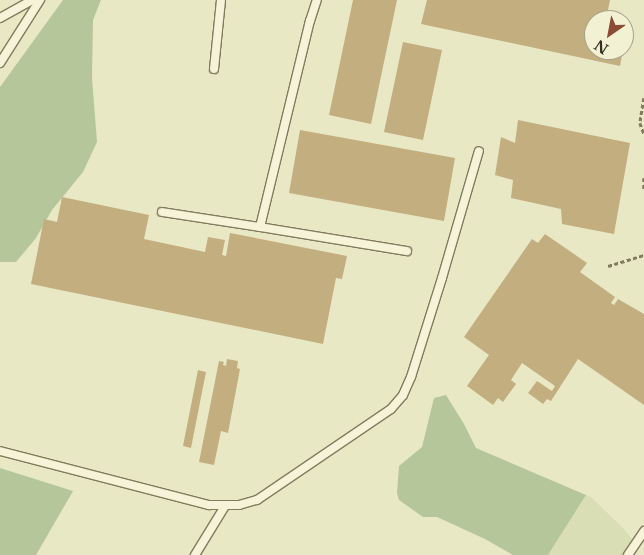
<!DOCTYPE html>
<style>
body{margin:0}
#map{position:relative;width:644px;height:555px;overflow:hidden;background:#e9e8c5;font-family:"Libre Baskerville",serif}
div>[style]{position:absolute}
.farmland>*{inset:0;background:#d9deb4}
.green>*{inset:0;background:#b5c69b}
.building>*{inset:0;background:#c3ae7f}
.path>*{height:2.5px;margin-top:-1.25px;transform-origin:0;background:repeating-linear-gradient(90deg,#827b5d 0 4px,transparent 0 6.5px)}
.roads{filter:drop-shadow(1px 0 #827b5d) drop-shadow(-1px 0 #827b5d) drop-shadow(0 1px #827b5d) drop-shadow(0 -1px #827b5d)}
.lane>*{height:8px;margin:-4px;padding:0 4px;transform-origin:4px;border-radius:4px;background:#f5f4d8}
span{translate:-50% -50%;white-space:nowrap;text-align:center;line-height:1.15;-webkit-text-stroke:4px #f2f1d4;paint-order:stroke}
.north{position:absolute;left:584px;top:10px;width:50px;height:50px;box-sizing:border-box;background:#f2f1d4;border:1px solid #a6a38c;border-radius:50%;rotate:213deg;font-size:14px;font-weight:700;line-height:20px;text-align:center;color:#342f20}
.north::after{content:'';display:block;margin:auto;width:18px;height:22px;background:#8b4b34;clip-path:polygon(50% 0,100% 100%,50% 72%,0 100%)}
</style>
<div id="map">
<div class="farmland">
<div style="clip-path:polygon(586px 495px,591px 497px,623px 528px,636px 544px,632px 555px,548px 555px)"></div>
</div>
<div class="green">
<div style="clip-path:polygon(63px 0,101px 0,93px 20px,92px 78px,97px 142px,83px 172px,52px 210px,36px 238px,16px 262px,0 262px,0 87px)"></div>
<div style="clip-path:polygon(446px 395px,464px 424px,476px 448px,586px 495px,548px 555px,513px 555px,485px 539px,437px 517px,423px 517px,399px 500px,397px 493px,399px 466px,422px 447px,434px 398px)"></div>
<div style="clip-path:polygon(0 468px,73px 491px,36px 555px,0 555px)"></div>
</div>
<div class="building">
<div style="clip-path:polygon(353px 0,397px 0,371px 124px,329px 115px)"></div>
<div style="clip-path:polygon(427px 0,610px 0,606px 20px,594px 20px,594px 50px,623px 50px,620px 66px,421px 24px)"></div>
<div style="clip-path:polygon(624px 24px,628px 25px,625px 42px,624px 42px)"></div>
<div style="clip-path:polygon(403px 42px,442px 50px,423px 140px,384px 132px)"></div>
<div style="clip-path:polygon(518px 120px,630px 143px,614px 234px,562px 224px,561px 209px,511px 198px,513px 180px,495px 175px,501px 137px,515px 143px)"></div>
<div style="clip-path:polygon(300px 130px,455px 158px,444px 221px,289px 193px)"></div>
<div style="clip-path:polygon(62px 197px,149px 215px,144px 239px,205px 252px,208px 237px,225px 240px,222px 255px,226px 256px,230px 233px,347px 256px,342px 279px,336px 278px,323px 344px,31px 284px,44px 219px,57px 222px)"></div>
<div style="clip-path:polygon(545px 234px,587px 263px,580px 272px,615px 297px,611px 303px,614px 305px,618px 299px,644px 314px,644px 405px,578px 359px,551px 401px,547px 399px,543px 404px,528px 393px,537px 381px,552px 391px,555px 386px,522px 363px,511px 380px,516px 384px,503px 402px,498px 398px,493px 405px,467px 386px,489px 355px,464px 337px,532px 239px,538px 243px)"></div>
<div style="clip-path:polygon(227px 359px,238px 361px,237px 368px,240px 369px,228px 433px,221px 431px,214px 465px,199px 462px,219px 361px,224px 362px,223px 365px,226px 366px)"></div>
<div style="clip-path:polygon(198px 370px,206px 372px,191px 448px,183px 446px)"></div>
</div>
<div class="path">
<div style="left:644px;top:98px;width:25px;rotate:99deg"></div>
<div style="left:640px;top:123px;width:12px;rotate:70deg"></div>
<div style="left:644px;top:178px;width:11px;rotate:90deg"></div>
<div style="left:608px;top:266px;width:38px;rotate:-17deg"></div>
</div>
<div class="roads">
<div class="lane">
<div style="left:0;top:18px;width:38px;rotate:-29deg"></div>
<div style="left:0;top:63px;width:75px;rotate:-57.6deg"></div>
<div style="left:214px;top:69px;width:69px;rotate:-84.2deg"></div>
<div style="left:162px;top:212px;width:99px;rotate:8.7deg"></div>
<div style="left:260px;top:227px;width:212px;rotate:-76.4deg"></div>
<div style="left:310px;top:21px;width:22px;rotate:-72deg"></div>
<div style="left:260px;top:227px;width:149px;rotate:9.3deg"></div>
<div style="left:0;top:451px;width:216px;rotate:14.5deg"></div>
<div style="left:209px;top:505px;width:30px"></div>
<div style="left:239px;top:505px;width:19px;rotate:-16deg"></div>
<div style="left:257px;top:500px;width:162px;rotate:-34.2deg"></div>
<div style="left:391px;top:409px;width:18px;rotate:-49deg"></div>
<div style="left:403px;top:395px;width:20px;rotate:-66deg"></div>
<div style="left:411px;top:377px;width:104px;rotate:-72.6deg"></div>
<div style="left:442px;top:278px;width:132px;rotate:-73.8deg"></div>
<div style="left:195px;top:555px;width:57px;rotate:-58.5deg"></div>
<div style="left:628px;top:555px;width:29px;rotate:-56deg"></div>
</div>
</div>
<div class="north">N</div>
</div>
